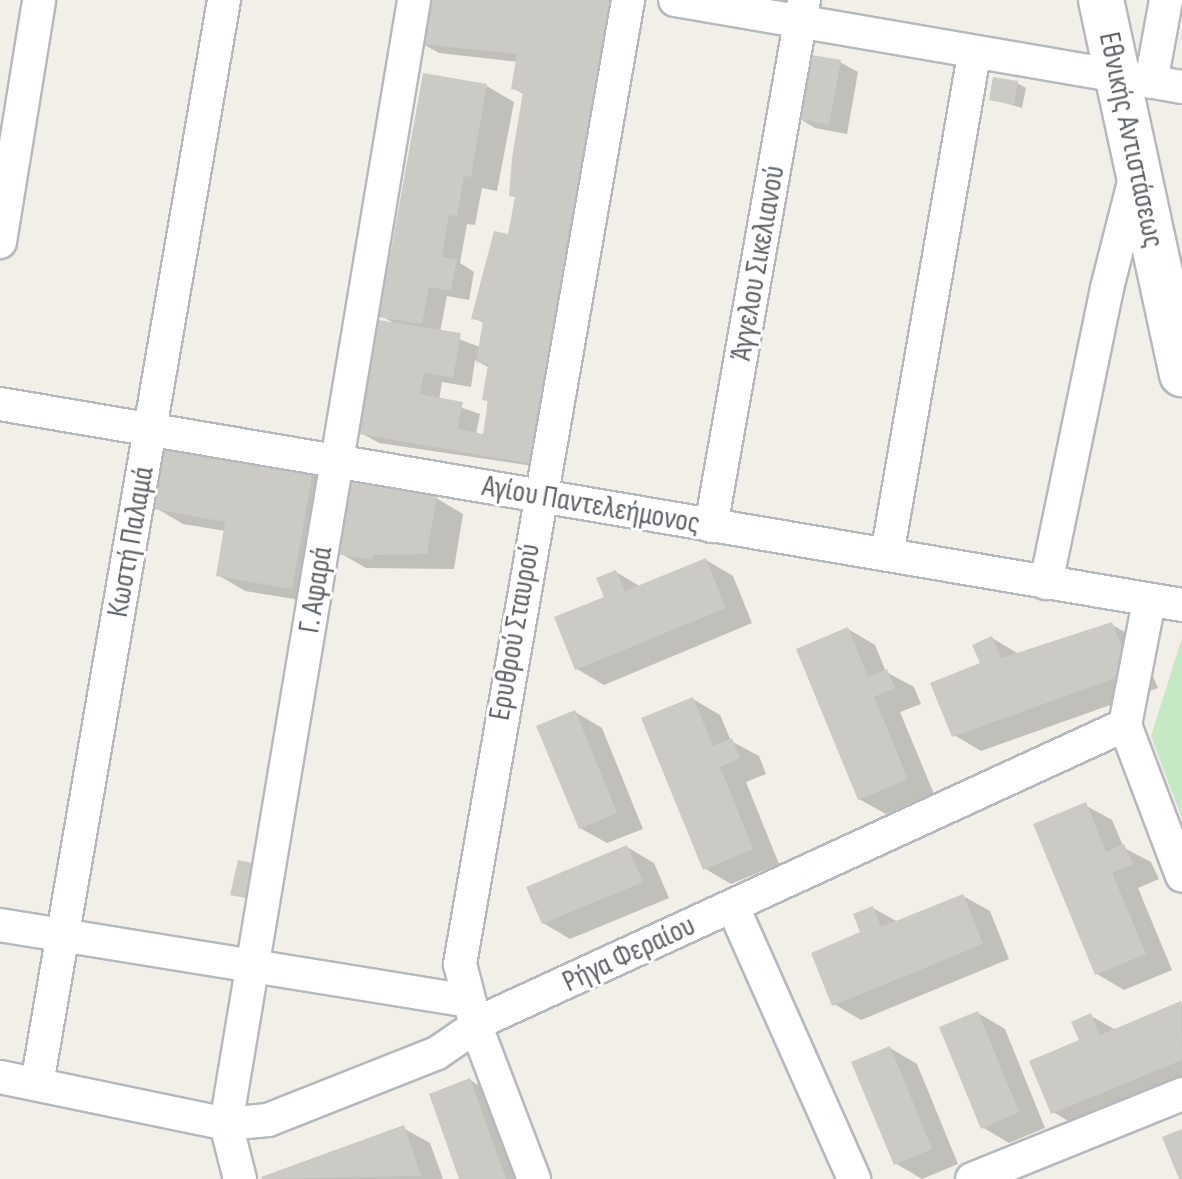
<!DOCTYPE html>
<meta charset="utf-8">
<style>
body{margin:0}
#map{position:relative;width:1182px;height:1179px;overflow:hidden;background:#f1efe8;font-family:"Sofia Sans Condensed",sans-serif}
div>[style]{position:absolute}
.green>*{inset:0;background:#c5e8c5}
.shadow>*{inset:0;background:#0003}
.building>*{inset:0;background:#cccac5}
.roads{filter:drop-shadow(2px 0 #b5b8bc) drop-shadow(-2px 0 #b5b8bc) drop-shadow(0 2px #b5b8bc) drop-shadow(0 -2px #b5b8bc)}
.street>*{height:32px;margin:-16px;padding:0 16px;transform-origin:16px;border-radius:16px;background:#fff}
.secondary>*{height:44px;margin:-22px;padding:0 22px;transform-origin:22px;border-radius:22px;background:#fff}
span{translate:-50% -50%;white-space:nowrap;text-align:center;line-height:1.15;-webkit-text-stroke:6px #fff;paint-order:stroke}
.street-label{font-size:30px;color:#5f6368}
</style>
<div id="map">
<div class="green">
<div style="clip-path:polygon(1182px 638px,1182px 819px,1151px 736px)"></div>
</div>
<div class="shadow">
<div style="clip-path:polygon(evenodd,601px 0,540px 467px,379px 443px,361px 433px,396px 324px,381px 316px,487px 86px,514px 102px,497px 191px,482px 188px,475px 225px,467px 224px,460px 263px,474px 272px,469px 300px,447px 296px,440px 332px,480px 347px,485px 324px,474px 318px,509px 236px,517px 198px,525px 95px,513px 88px,518px 62px,439px 53px,421px 43px,601px 0,475px 360px,490px 368px,485px 436px,476px 434px,480px 414px,439px 400px,442px 382px,471px 387px,475px 360px)"></div>
<div style="clip-path:polygon(840px 62px,858px 72px,847px 134px,815px 128px,797px 117px)"></div>
<div style="clip-path:polygon(1017px 83px,1026px 88px,1022px 108px,991px 99px)"></div>
<div style="clip-path:polygon(312px 474px,339px 490px,319px 603px,245px 591px,218px 575px,226px 531px,183px 524px,156px 508px)"></div>
<div style="clip-path:polygon(436px 498px,463px 514px,454px 569px,366px 568px,340px 553px)"></div>
<div style="clip-path:polygon(706px 560px,733px 576px,752px 623px,604px 685px,577px 669px,616px 572px,641px 587px)"></div>
<div style="clip-path:polygon(1111px 624px,1138px 640px,1158px 688px,981px 751px,954px 735px,992px 638px,1019px 654px)"></div>
<div style="clip-path:polygon(848px 629px,875px 645px,886px 672px,914px 687px,921px 704px,900px 712px,934px 794px,886px 814px,859px 799px)"></div>
<div style="clip-path:polygon(693px 699px,720px 715px,731px 741px,759px 756px,766px 774px,746px 782px,779px 864px,731px 884px,704px 868px)"></div>
<div style="clip-path:polygon(575px 712px,602px 728px,643px 829px,607px 843px,580px 828px)"></div>
<div style="clip-path:polygon(1085px 805px,1112px 820px,1124px 848px,1151px 862px,1159px 879px,1138px 888px,1172px 970px,1124px 990px,1097px 974px)"></div>
<div style="clip-path:polygon(627px 847px,654px 863px,669px 898px,570px 939px,543px 923px)"></div>
<div style="clip-path:polygon(963px 896px,990px 911px,1009px 959px,861px 1020px,834px 1004px,873px 908px,898px 922px)"></div>
<div style="clip-path:polygon(1182px 1004px,1182px 1086px,1080px 1128px,1053px 1112px,1091px 1016px,1116px 1030px)"></div>
<div style="clip-path:polygon(978px 1013px,1005px 1029px,1045px 1128px,1009px 1143px,982px 1127px)"></div>
<div style="clip-path:polygon(890px 1048px,917px 1064px,958px 1164px,922px 1179px,895px 1163px)"></div>
<div style="clip-path:polygon(470px 1080px,497px 1096px,527px 1179px,461px 1179px)"></div>
<div style="clip-path:polygon(403px 1128px,430px 1143px,443px 1179px,264px 1179px)"></div>
</div>
<div class="building">
<div style="clip-path:polygon(426px 0,613px 0,532px 464px,359px 434px,379px 320px,461px 333px,453px 378px,424px 373px,420px 394px,463px 402px,457px 429px,483px 434px,488px 401px,482px 400px,488px 364px,476px 362px,483px 321px,471px 319px,494px 231px,508px 234px,515px 197px,509px 196px,512px 158px,523px 92px,511px 89px,517px 54px,419px 44px)"></div>
<div style="clip-path:polygon(806px 54px,841px 60px,829px 125px,795px 118px)"></div>
<div style="clip-path:polygon(423px 73px,487px 84px,471px 177px,464px 176px,457px 216px,449px 215px,442px 257px,457px 259px,451px 291px,429px 287px,422px 324px,379px 317px)"></div>
<div style="clip-path:polygon(993px 77px,1018px 81px,1014px 105px,989px 100px)"></div>
<div style="clip-path:polygon(165px 446px,313px 472px,292px 589px,216px 576px,225px 522px,154px 509px)"></div>
<div style="clip-path:polygon(351px 481px,437px 496px,427px 554px,373px 555px,372px 560px,337px 554px)"></div>
<div style="clip-path:polygon(706px 558px,726px 608px,575px 670px,554px 617px,604px 597px,596px 578px,616px 570px,625px 591px)"></div>
<div style="clip-path:polygon(1112px 622px,1132px 672px,952px 737px,930px 683px,980px 663px,972px 645px,992px 636px,1001px 658px)"></div>
<div style="clip-path:polygon(848px 627px,868px 677px,887px 669px,895px 688px,874px 697px,908px 779px,858px 800px,796px 649px)"></div>
<div style="clip-path:polygon(693px 697px,713px 746px,732px 738px,740px 758px,720px 767px,753px 849px,703px 870px,641px 718px)"></div>
<div style="clip-path:polygon(575px 710px,617px 813px,579px 829px,536px 726px)"></div>
<div style="clip-path:polygon(1086px 802px,1106px 852px,1124px 844px,1133px 864px,1112px 873px,1146px 954px,1095px 975px,1033px 824px)"></div>
<div style="clip-path:polygon(627px 845px,643px 882px,542px 924px,526px 887px)"></div>
<div style="clip-path:polygon(238px 860px,262px 865px,255px 900px,230px 895px)"></div>
<div style="clip-path:polygon(963px 894px,983px 944px,832px 1006px,811px 953px,860px 932px,853px 914px,873px 906px,881px 927px)"></div>
<div style="clip-path:polygon(1181px 1001px,1182px 1060px,1051px 1114px,1029px 1061px,1079px 1040px,1071px 1022px,1091px 1013px,1100px 1035px)"></div>
<div style="clip-path:polygon(978px 1011px,1019px 1112px,981px 1129px,939px 1027px)"></div>
<div style="clip-path:polygon(890px 1046px,932px 1149px,894px 1165px,851px 1062px)"></div>
<div style="clip-path:polygon(470px 1078px,506px 1179px,459px 1179px,429px 1094px)"></div>
<div style="clip-path:polygon(404px 1125px,421px 1176px,262px 1179px,261px 1177px)"></div>
<div style="clip-path:polygon(1182px 1129px,1182px 1179px,1179px 1179px,1162px 1137px)"></div>
</div>
<div class="roads">
<div class="street">
<div style="left:675px;top:0;width:514px;rotate:9.74deg"></div>
<div style="left:1151px;top:82px;width:83px;rotate:-79.6deg"></div>
<div style="left:0;top:242px;width:245px;rotate:-80.8deg"></div>
<div style="left:0;top:404px;width:1199px;rotate:9.65deg"></div>
<div style="left:711px;top:526px;width:534px;rotate:-79.97deg"></div>
<div style="left:887px;top:555px;width:508px;rotate:-80.13deg"></div>
<div style="left:1046px;top:583px;width:301px;rotate:-78.3deg"></div>
<div style="left:1107px;top:288px;width:118px;rotate:-75.7deg"></div>
<div style="left:1125px;top:725px;width:161px;rotate:69.3deg"></div>
<div style="left:1125px;top:725px;width:126px;rotate:-79deg"></div>
<div style="left:733px;top:907px;width:298px;rotate:66deg"></div>
<div style="left:0;top:925px;width:473px;rotate:9.2deg"></div>
<div style="left:0;top:1077px;width:231px;rotate:11.7deg"></div>
<div style="left:226px;top:1124px;width:42px;rotate:-5.4deg"></div>
<div style="left:268px;top:1120px;width:182px;rotate:-21.6deg"></div>
<div style="left:437px;top:1053px;width:62px;rotate:-34.5deg"></div>
<div style="left:488px;top:1018px;width:701px;rotate:-24.7deg"></div>
<div style="left:37px;top:1084px;width:1100px;rotate:-80.21deg"></div>
<div style="left:240px;top:1179px;width:57px;rotate:-104.3deg"></div>
<div style="left:226px;top:1124px;width:1140px;rotate:-80.5deg"></div>
<div style="left:534px;top:1179px;width:164px;rotate:-110.8deg"></div>
<div style="left:476px;top:1026px;width:64px;rotate:-104.5deg"></div>
<div style="left:460px;top:964px;width:979px;rotate:-80.11deg"></div>
<div style="left:972px;top:1179px;width:227px;rotate:-22deg"></div>
</div>
<div class="secondary">
<div style="left:1101px;top:0;width:383px;rotate:77.8deg"></div>
</div>
</div>
<div class="street-label">
<span style="left:1131px;top:140px;rotate:78deg">Εθνικής Αντιστάσεως</span>
<span style="left:758px;top:263px;rotate:-80deg">Άγγελου Σικελιανού</span>
<span style="left:591px;top:505px;rotate:10deg">Αγίου Παντελεήμονος</span>
<span style="left:131px;top:542px;rotate:-80deg">Κωστή Παλαμά</span>
<span style="left:316px;top:590px;rotate:-81deg">Γ. Αφαρά</span>
<span style="left:515px;top:632px;rotate:-80deg">Ερυθρού Σταυρού</span>
<span style="left:629px;top:954px;rotate:-25deg">Ρήγα Φεραίου</span>
</div>
</div>
